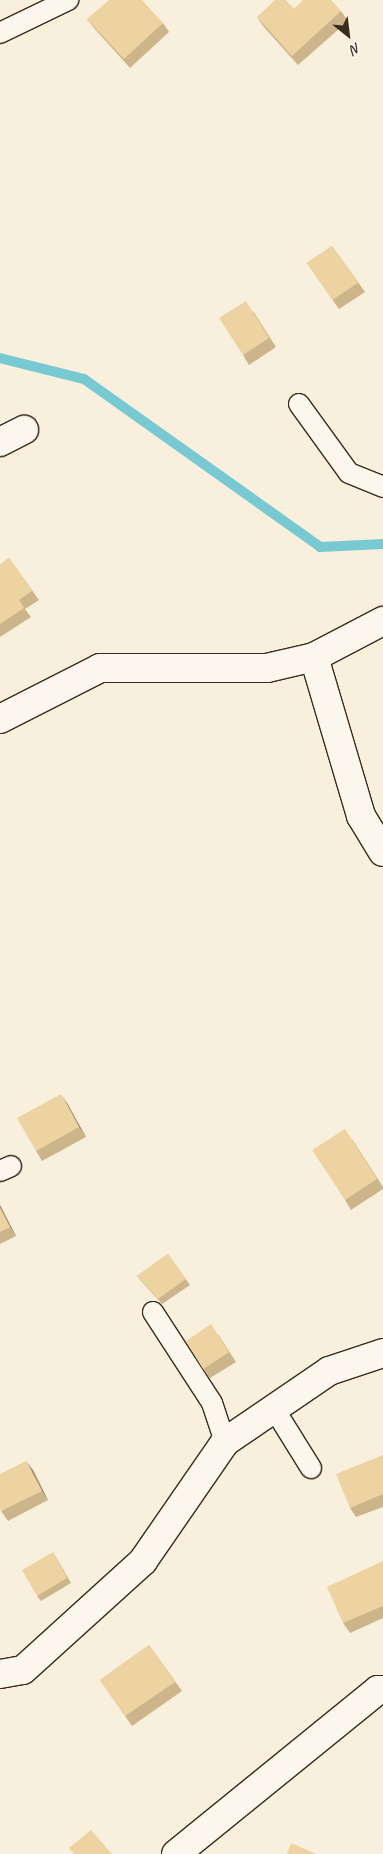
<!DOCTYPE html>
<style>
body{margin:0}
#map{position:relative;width:383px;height:1854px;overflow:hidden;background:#f8f0dd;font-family:Caveat,sans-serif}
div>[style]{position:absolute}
.stream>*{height:10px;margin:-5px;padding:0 5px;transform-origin:5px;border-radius:5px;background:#79c9d3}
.roads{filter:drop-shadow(1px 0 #3b2a1e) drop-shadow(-1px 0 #3b2a1e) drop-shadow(0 1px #3b2a1e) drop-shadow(0 -1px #3b2a1e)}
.service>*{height:20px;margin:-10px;padding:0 10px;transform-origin:10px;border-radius:10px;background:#fbf7ec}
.minor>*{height:28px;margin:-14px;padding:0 14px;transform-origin:14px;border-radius:14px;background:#fbf7ec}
.wall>*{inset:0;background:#ccb58b}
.shaded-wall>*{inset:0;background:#a69471}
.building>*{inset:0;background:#edd3a2}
span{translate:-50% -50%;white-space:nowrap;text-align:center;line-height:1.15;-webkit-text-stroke:4px #fbf7ec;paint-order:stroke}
.north{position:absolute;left:323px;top:10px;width:50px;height:50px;-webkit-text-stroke:4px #fbf7ec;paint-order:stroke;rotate:151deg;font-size:14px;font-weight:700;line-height:20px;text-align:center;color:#3b2a1e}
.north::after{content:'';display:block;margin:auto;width:18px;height:22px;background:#3b2a1e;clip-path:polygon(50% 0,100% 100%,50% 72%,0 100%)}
</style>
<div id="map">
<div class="stream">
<div style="left:0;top:358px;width:87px;rotate:14deg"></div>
<div style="left:84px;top:379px;width:290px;rotate:35.4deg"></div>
<div style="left:320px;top:547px;width:63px;rotate:-2.7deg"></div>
</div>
<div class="roads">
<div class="service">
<div style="left:0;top:33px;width:76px;rotate:-25.9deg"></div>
<div style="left:299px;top:404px;width:85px;rotate:54.1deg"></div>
<div style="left:349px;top:473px;width:37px;rotate:22deg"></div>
<div style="left:0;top:1171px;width:12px;rotate:-24deg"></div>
<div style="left:153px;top:1312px;width:108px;rotate:57deg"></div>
<div style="left:212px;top:1403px;width:41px;rotate:71.6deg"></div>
<div style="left:273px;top:1407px;width:72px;rotate:58.1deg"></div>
</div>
<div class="minor">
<div style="left:0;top:442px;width:27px;rotate:-27deg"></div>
<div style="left:314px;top:657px;width:166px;rotate:73.5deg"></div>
<div style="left:361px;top:816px;width:42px;rotate:58.6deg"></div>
<div style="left:0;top:719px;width:112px;rotate:-27deg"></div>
<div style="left:100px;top:668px;width:167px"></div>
<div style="left:267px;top:668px;width:48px;rotate:-13.2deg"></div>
<div style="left:314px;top:657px;width:78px;rotate:-27.6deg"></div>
<div style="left:0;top:1674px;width:23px;rotate:-10deg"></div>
<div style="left:23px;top:1670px;width:162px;rotate:-42.2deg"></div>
<div style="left:143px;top:1561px;width:145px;rotate:-55.4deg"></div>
<div style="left:225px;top:1442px;width:126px;rotate:-34.3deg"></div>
<div style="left:329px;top:1371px;width:57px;rotate:-18.4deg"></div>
<div style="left:176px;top:1854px;width:260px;rotate:-39.1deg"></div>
<div style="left:378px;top:1690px;width:5px"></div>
</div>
</div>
<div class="wall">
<div style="clip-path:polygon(294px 9px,341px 11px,348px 21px,298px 65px,263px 26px,257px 17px)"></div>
<div style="clip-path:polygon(87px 19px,163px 23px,169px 32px,130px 68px,94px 28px)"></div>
<div style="clip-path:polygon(332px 246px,365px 292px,339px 309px,307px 263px)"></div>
<div style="clip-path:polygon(253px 311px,276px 347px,249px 365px,243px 355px)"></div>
<div style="clip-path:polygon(9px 558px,39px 600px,25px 609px,31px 617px,0 637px,0 565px)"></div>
<div style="clip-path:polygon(67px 1103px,86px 1137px,42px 1161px,36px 1151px)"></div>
<div style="clip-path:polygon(352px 1139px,383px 1187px,383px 1189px,351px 1210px,345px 1200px)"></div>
<div style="clip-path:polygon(0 1205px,16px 1236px,0 1244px)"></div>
<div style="clip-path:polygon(168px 1254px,190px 1285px,162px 1304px,141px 1281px,137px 1276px)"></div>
<div style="clip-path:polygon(218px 1334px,236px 1362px,210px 1378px,203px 1369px)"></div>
<div style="clip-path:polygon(383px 1455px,383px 1507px,356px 1517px,350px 1508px)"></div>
<div style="clip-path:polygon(33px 1470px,48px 1500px,8px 1521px,1px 1511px)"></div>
<div style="clip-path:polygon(53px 1552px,71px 1583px,41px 1601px,37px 1596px)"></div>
<div style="clip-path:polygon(383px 1561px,383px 1618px,350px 1633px,343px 1623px)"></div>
<div style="clip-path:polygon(149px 1645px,182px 1691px,132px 1726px,100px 1680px)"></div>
</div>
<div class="shaded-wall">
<div style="clip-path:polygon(61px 1094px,67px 1103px,86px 1137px,79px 1127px)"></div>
<div style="clip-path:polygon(0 1205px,16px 1236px,10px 1227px,0 1208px)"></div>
<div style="clip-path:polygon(26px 1461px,33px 1470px,48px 1500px,42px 1491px)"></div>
</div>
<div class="building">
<div style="clip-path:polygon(109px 0,142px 0,163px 23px,124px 59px,87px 19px)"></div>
<div style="clip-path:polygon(275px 0,286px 0,294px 9px,303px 0,331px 0,341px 11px,292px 56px,257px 17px)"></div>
<div style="clip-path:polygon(332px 246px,358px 283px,332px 300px,307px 263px)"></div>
<div style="clip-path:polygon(246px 301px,269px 338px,243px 355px,219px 318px)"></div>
<div style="clip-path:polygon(9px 558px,32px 591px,19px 600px,24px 608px,0 624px,0 565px)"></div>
<div style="clip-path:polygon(61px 1094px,79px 1127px,36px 1151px,17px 1118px)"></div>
<div style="clip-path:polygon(345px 1129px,377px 1179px,345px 1200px,312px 1150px)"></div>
<div style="clip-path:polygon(0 1208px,10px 1227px,0 1232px)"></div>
<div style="clip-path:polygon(168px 1254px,186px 1279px,158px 1299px,137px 1276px)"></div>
<div style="clip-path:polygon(211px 1324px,229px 1352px,203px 1369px,186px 1341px)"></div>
<div style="clip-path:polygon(383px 1455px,383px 1494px,350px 1508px,336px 1474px)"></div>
<div style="clip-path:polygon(26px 1461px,42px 1491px,1px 1511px,0 1509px,0 1474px)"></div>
<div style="clip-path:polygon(53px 1552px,67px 1578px,37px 1596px,22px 1570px)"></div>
<div style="clip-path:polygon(383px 1561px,383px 1606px,343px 1623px,327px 1587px)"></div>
<div style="clip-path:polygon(149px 1645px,175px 1682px,125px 1716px,100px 1680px)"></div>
<div style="clip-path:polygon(91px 1830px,112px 1854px,74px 1854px,69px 1848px)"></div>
<div style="clip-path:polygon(291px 1843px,316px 1854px,287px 1854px)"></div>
</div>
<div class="north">N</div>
</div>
